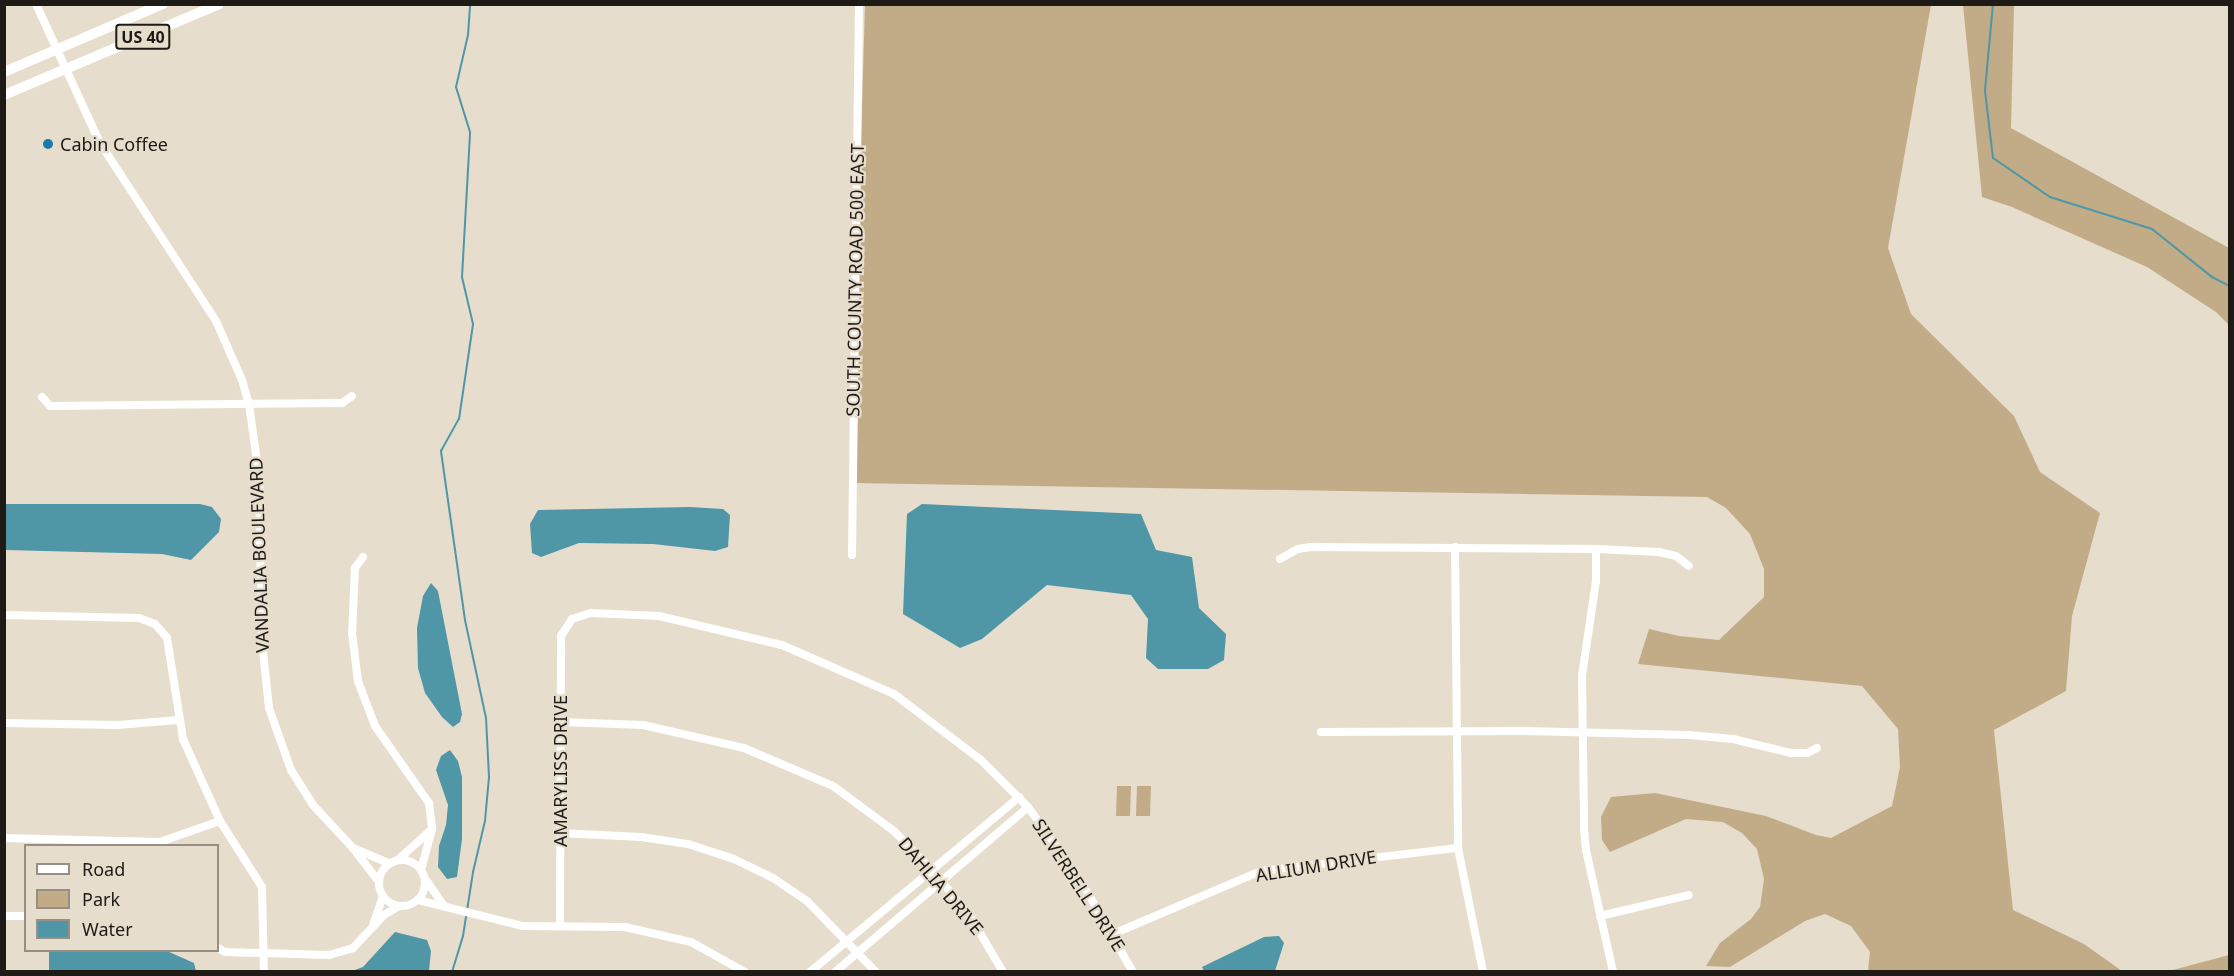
<!DOCTYPE html>
<style>
body{margin:0}
#map{position:relative;width:2234px;height:976px;overflow:hidden;background:#e7ddcd;font-family:"Noto Sans",sans-serif}
div>[style]{position:absolute}
.green>*{inset:0;background:#c2ac87}
.water>*{inset:0;background:#4f97a6}
.stream>*{height:2px;margin:-1px;padding:0 1px;transform-origin:1px;border-radius:1px;background:#4f97a6}
.minor>*{height:8px;margin:-4px;padding:0 4px;transform-origin:4px;border-radius:4px;background:#fff}
.minor>.ring{margin:-4px;padding:0;box-sizing:content-box;background:none;border:8px solid #fff;border-radius:50%}
.major>*{height:10px;margin:-5px;padding:0 5px;transform-origin:5px;border-radius:5px;background:#fff}
.dots>*{width:16px;height:16px;translate:-50% -50%;box-sizing:border-box;border:3px solid #e7ddcd;border-radius:50%}
span{translate:-50% -50%;white-space:nowrap;text-align:center;line-height:1.15;-webkit-text-stroke:4.5px #e7ddcd;paint-order:stroke}
.shield-label span{padding:2px 4px;background:#e7ddcd;border:2px solid;border-radius:4px;-webkit-text-stroke-width:0}
.shield-label{font-size:16px;color:#1e1a15;font-weight:700}
.poi-label{font-size:18px;color:#1e1a15}
.left{translate:0 -50%;text-align:left}
.street-label{font-size:18px;color:#1e1a15}
.frame{position:absolute;inset:0;border:6px solid #1e1a15;pointer-events:none}
.legend{position:absolute;left:24px;top:844px;width:195px;height:108px;box-sizing:border-box;background:#e7ddcd;border:2px solid #978f83;margin:0;padding:8px 10px;list-style:none;font-size:18px;color:#1e1a15}
.legend li{display:flex;align-items:center;gap:12px;height:30px}
.legend b{width:30px;border:2px solid #978f83}
</style>
<div id="map">
<div class="green">
<div style="clip-path:polygon(865px 5px,1931px 5px,1888px 248px,1911px 314px,2014px 416px,2040px 472px,2100px 513px,2072px 616px,2066px 691px,1994px 730px,2013px 910px,2084px 944px,2122px 971px,1868px 971px,1870px 952px,1851px 926px,1825px 914px,1805px 921px,1730px 967px,1706px 966px,1720px 943px,1751px 919px,1760px 907px,1764px 879px,1757px 849px,1742px 833px,1723px 822px,1686px 819px,1610px 852px,1602px 840px,1601px 817px,1611px 797px,1655px 793px,1766px 816px,1816px 835px,1831px 838px,1892px 806px,1900px 767px,1898px 729px,1862px 686px,1638px 664px,1649px 629px,1679px 636px,1719px 640px,1764px 597px,1764px 569px,1750px 534px,1726px 508px,1707px 497px,851px 483px)"></div>
<div style="clip-path:polygon(1963px 5px,2014px 5px,2011px 128px,2229px 248px,2229px 325px,2216px 312px,2147px 267px,2012px 207px,1982px 197px)"></div>
<div style="clip-path:polygon(1117px 786px,1131px 786px,1130px 816px,1116px 816px)"></div>
<div style="clip-path:polygon(1137px 786px,1151px 786px,1150px 816px,1136px 816px)"></div>
<div style="clip-path:polygon(2229px 955px,2229px 971px,2169px 971px)"></div>
</div>
<div class="water">
<div style="clip-path:polygon(5px 504px,200px 504px,212px 507px,221px 519px,219px 532px,191px 560px,162px 554px,5px 550px)"></div>
<div style="clip-path:polygon(922px 504px,1141px 514px,1156px 550px,1192px 557px,1199px 608px,1226px 634px,1224px 660px,1208px 669px,1158px 669px,1146px 658px,1148px 619px,1131px 595px,1047px 585px,982px 639px,960px 648px,903px 614px,907px 514px)"></div>
<div style="clip-path:polygon(690px 507px,723px 509px,730px 515px,728px 547px,715px 551px,653px 544px,579px 543px,541px 557px,532px 553px,530px 524px,538px 510px)"></div>
<div style="clip-path:polygon(431px 583px,438px 591px,462px 714px,460px 722px,453px 727px,442px 717px,425px 693px,418px 668px,417px 628px,423px 596px)"></div>
<div style="clip-path:polygon(450px 750px,458px 761px,462px 777px,462px 839px,457px 877px,447px 879px,438px 867px,439px 846px,446px 825px,448px 805px,436px 770px,441px 756px)"></div>
<div style="clip-path:polygon(395px 932px,427px 940px,431px 951px,429px 971px,352px 971px,363px 967px)"></div>
<div style="clip-path:polygon(1279px 936px,1284px 943px,1275px 971px,1204px 971px,1202px 967px,1264px 937px)"></div>
<div style="clip-path:polygon(49px 951px,167px 951px,194px 963px,196px 971px,49px 971px)"></div>
</div>
<div class="stream">
<div style="left:1993px;top:4px;width:87px;rotate:95.3deg"></div>
<div style="left:1985px;top:91px;width:67px;rotate:83.2deg"></div>
<div style="left:1993px;top:158px;width:69px;rotate:34.4deg"></div>
<div style="left:2050px;top:197px;width:107px;rotate:17.4deg"></div>
<div style="left:2152px;top:229px;width:77px;rotate:38.7deg"></div>
<div style="left:2212px;top:277px;width:20px;rotate:27deg"></div>
<div style="left:452px;top:972px;width:38px;rotate:-73deg"></div>
<div style="left:463px;top:936px;width:65px;rotate:-81.1deg"></div>
<div style="left:473px;top:872px;width:52px;rotate:-76.8deg"></div>
<div style="left:485px;top:821px;width:44px;rotate:-84.8deg"></div>
<div style="left:489px;top:777px;width:59px;rotate:-92.9deg"></div>
<div style="left:486px;top:718px;width:100px;rotate:-102.1deg"></div>
<div style="left:465px;top:620px;width:171px;rotate:-98.1deg"></div>
<div style="left:441px;top:451px;width:37px;rotate:-61deg"></div>
<div style="left:459px;top:419px;width:96px;rotate:-81.6deg"></div>
<div style="left:473px;top:324px;width:48px;rotate:-103.2deg"></div>
<div style="left:462px;top:277px;width:145px;rotate:-86.8deg"></div>
<div style="left:470px;top:132px;width:47px;rotate:-107.3deg"></div>
<div style="left:456px;top:87px;width:53px;rotate:-77deg"></div>
<div style="left:468px;top:35px;width:31px;rotate:-86deg"></div>
</div>
<div class="minor">
<div style="left:36px;top:4px;width:153px;rotate:65.3deg"></div>
<div style="left:100px;top:143px;width:212px;rotate:56.9deg"></div>
<div style="left:216px;top:321px;width:64px;rotate:66.2deg"></div>
<div style="left:242px;top:380px;width:25px;rotate:74deg"></div>
<div style="left:249px;top:404px;width:73px;rotate:82.1deg"></div>
<div style="left:259px;top:476px;width:166px;rotate:89deg"></div>
<div style="left:262px;top:642px;width:66px;rotate:83.9deg"></div>
<div style="left:269px;top:708px;width:66px;rotate:70.5deg"></div>
<div style="left:291px;top:770px;width:41px;rotate:57.8deg"></div>
<div style="left:313px;top:805px;width:59px;rotate:47.1deg"></div>
<div style="left:353px;top:848px;width:43px;rotate:52.6deg"></div>
<div style="left:42px;top:397px;width:12px;rotate:48deg"></div>
<div style="left:50px;top:406px;width:292px;rotate:-0.6deg"></div>
<div style="left:342px;top:403px;width:12px;rotate:-35deg"></div>
<div style="left:1455px;top:547px;width:301px;rotate:89.4deg"></div>
<div style="left:1458px;top:848px;width:126px;rotate:78.6deg"></div>
<div style="left:1596px;top:549px;width:32px;rotate:90deg"></div>
<div style="left:1596px;top:581px;width:96px;rotate:98.4deg"></div>
<div style="left:1582px;top:676px;width:152px;rotate:89.2deg"></div>
<div style="left:1584px;top:828px;width:22px;rotate:85deg"></div>
<div style="left:1586px;top:850px;width:125px;rotate:77.5deg"></div>
<div style="left:852px;top:555px;width:551px;rotate:-89.27deg"></div>
<div style="left:363px;top:557px;width:14px;rotate:126deg"></div>
<div style="left:355px;top:568px;width:65px;rotate:92.6deg"></div>
<div style="left:352px;top:633px;width:48px;rotate:82.9deg"></div>
<div style="left:358px;top:681px;width:48px;rotate:69.3deg"></div>
<div style="left:375px;top:726px;width:94px;rotate:55deg"></div>
<div style="left:429px;top:803px;width:26px;rotate:83deg"></div>
<div style="left:432px;top:829px;width:42px;rotate:105deg"></div>
<div style="left:1280px;top:559px;width:21px;rotate:-29deg"></div>
<div style="left:1298px;top:549px;width:13px;rotate:-9deg"></div>
<div style="left:1311px;top:547px;width:285px;rotate:0.4deg"></div>
<div style="left:1596px;top:549px;width:63px;rotate:2.7deg"></div>
<div style="left:1659px;top:552px;width:17px;rotate:13deg"></div>
<div style="left:1676px;top:556px;width:16px;rotate:38deg"></div>
<div style="left:4px;top:615px;width:135px;rotate:1.3deg"></div>
<div style="left:139px;top:618px;width:17px;rotate:21deg"></div>
<div style="left:155px;top:624px;width:18px;rotate:49deg"></div>
<div style="left:167px;top:638px;width:102px;rotate:81deg"></div>
<div style="left:183px;top:739px;width:90px;rotate:65.7deg"></div>
<div style="left:220px;top:821px;width:78px;rotate:57.5deg"></div>
<div style="left:262px;top:887px;width:85px;rotate:88.7deg"></div>
<div style="left:561px;top:722px;width:82px;rotate:2.1deg"></div>
<div style="left:643px;top:725px;width:104px;rotate:12.8deg"></div>
<div style="left:744px;top:748px;width:97px;rotate:23.1deg"></div>
<div style="left:833px;top:786px;width:76px;rotate:36.4deg"></div>
<div style="left:894px;top:831px;width:54px;rotate:45.7deg"></div>
<div style="left:932px;top:870px;width:60px;rotate:50.4deg"></div>
<div style="left:970px;top:916px;width:65px;rotate:59.5deg"></div>
<div style="left:4px;top:723px;width:113px;rotate:1deg"></div>
<div style="left:117px;top:725px;width:62px;rotate:-4.6deg"></div>
<div style="left:1321px;top:732px;width:203px;rotate:-0.3deg"></div>
<div style="left:1524px;top:731px;width:165px;rotate:1.4deg"></div>
<div style="left:1689px;top:735px;width:44px;rotate:5.2deg"></div>
<div style="left:1733px;top:739px;width:60px;rotate:13.6deg"></div>
<div style="left:1791px;top:753px;width:16px"></div>
<div style="left:1807px;top:753px;width:11px;rotate:-27deg"></div>
<div style="left:560px;top:833px;width:81px;rotate:2.8deg"></div>
<div style="left:641px;top:837px;width:48px;rotate:8.5deg"></div>
<div style="left:688px;top:844px;width:48px;rotate:18.1deg"></div>
<div style="left:734px;top:859px;width:43px;rotate:26deg"></div>
<div style="left:773px;top:878px;width:41px;rotate:34.1deg"></div>
<div style="left:807px;top:901px;width:99px;rotate:45.8deg"></div>
<div style="left:4px;top:838px;width:156px;rotate:1.5deg"></div>
<div style="left:160px;top:842px;width:64px;rotate:-19.3deg"></div>
<div style="left:353px;top:848px;width:39px;rotate:23deg"></div>
<div style="left:399px;top:859px;width:42px;rotate:-42.1deg"></div>
<div class="ring" style="left:379px;top:860px;width:38px;height:38px"></div>
<div style="left:426px;top:880px;width:32px;rotate:55deg"></div>
<div style="left:418px;top:900px;width:107px;rotate:14deg"></div>
<div style="left:522px;top:926px;width:103px;rotate:0.6deg"></div>
<div style="left:625px;top:927px;width:68px;rotate:12.8deg"></div>
<div style="left:691px;top:942px;width:62px;rotate:29.1deg"></div>
<div style="left:4px;top:916px;width:22px"></div>
<div style="left:1600px;top:916px;width:91px;rotate:-13.3deg"></div>
<div style="left:373px;top:925px;width:31px;rotate:-71deg"></div>
<div style="left:560px;top:926px;width:290px;rotate:-89.8deg"></div>
<div style="left:561px;top:636px;width:20px;rotate:-57deg"></div>
<div style="left:572px;top:619px;width:20px;rotate:-18deg"></div>
<div style="left:591px;top:613px;width:68px;rotate:2.5deg"></div>
<div style="left:659px;top:616px;width:126px;rotate:13.3deg"></div>
<div style="left:782px;top:645px;width:122px;rotate:23.6deg"></div>
<div style="left:894px;top:694px;width:109px;rotate:37.2deg"></div>
<div style="left:981px;top:760px;width:66px;rotate:45deg"></div>
<div style="left:1028px;top:807px;width:91px;rotate:54.4deg"></div>
<div style="left:1081px;top:881px;width:105px;rotate:60.3deg"></div>
<div style="left:1113px;top:934px;width:161px;rotate:-23.1deg"></div>
<div style="left:1261px;top:871px;width:198px;rotate:-6.7deg"></div>
<div style="left:218px;top:948px;width:8px;rotate:30deg"></div>
<div style="left:225px;top:952px;width:104px;rotate:1.7deg"></div>
<div style="left:329px;top:955px;width:25px;rotate:-16deg"></div>
<div style="left:353px;top:948px;width:45px;rotate:-46.8deg"></div>
<div style="left:384px;top:915px;width:17px;rotate:-31deg"></div>
<div style="left:810px;top:972px;width:273px;rotate:-39.9deg"></div>
<div style="left:835px;top:972px;width:254px;rotate:-40.5deg"></div>
</div>
<div class="major">
<div style="left:4px;top:72px;width:173px;rotate:-23.2deg"></div>
<div style="left:4px;top:95px;width:233px;rotate:-22.9deg"></div>
</div>
<div class="dots">
<div style="left:48px;top:144px;background:#1d7aa7"></div>
</div>
<div class="shield-label">
<span style="left:143px;top:37px">US 40</span>
</div>
<div class="poi-label">
<span class="left" style="left:60px;top:144px">Cabin Coffee</span>
</div>
<div class="street-label">
<span style="left:855px;top:280px;rotate:-89deg">SOUTH COUNTY ROAD 500 EAST</span>
<span style="left:259px;top:555px;rotate:-92deg">VANDALIA BOULEVARD</span>
<span style="left:560px;top:771px;rotate:-90deg">AMARYLISS DRIVE</span>
<span style="left:1316px;top:866px;rotate:-9deg">ALLIUM DRIVE</span>
<span style="left:1079px;top:885px;rotate:57deg">SILVERBELL DRIVE</span>
<span style="left:941px;top:886px;rotate:50deg">DAHLIA DRIVE</span>
</div>
<div class="frame"></div>
<ul class="legend">
<li><b style="height:8px;background:#fff"></b>Road</li>
<li><b style="height:16px;background:#c2ac87"></b>Park</li>
<li><b style="height:16px;background:#4f97a6"></b>Water</li>
</ul>
</div>
